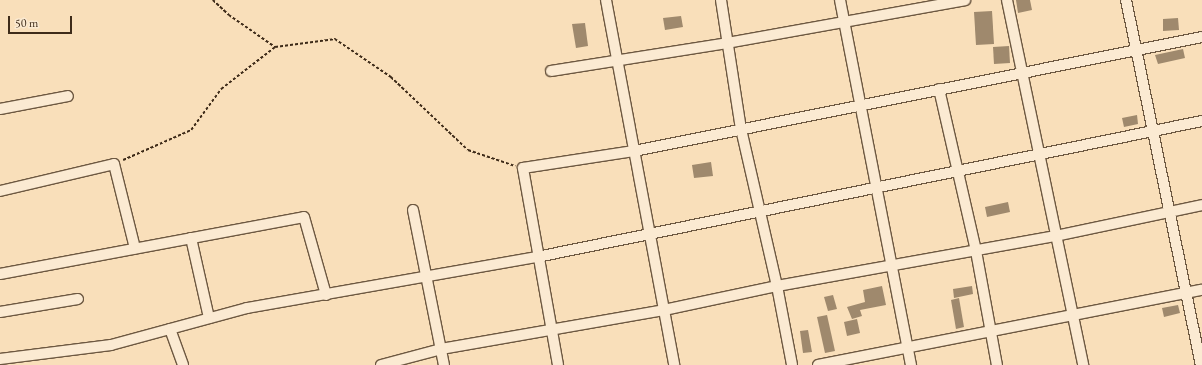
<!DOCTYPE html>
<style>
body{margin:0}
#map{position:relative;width:1202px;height:365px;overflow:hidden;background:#f9dfba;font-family:"EB Garamond",serif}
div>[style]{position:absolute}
.building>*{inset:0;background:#9f896d}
.path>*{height:1.5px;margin-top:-0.75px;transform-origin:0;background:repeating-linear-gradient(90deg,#3e2b19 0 3px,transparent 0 5px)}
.roads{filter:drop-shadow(1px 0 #6d5841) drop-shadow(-1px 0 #6d5841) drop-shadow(0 1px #6d5841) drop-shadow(0 -1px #6d5841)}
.minor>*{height:10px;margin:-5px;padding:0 5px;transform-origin:5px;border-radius:5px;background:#fbead2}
span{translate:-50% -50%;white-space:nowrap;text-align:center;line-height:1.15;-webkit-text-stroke:4px #fbead2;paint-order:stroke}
.scale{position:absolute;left:8px;top:16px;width:64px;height:18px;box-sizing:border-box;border:2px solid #3e2b19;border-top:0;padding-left:5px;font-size:12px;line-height:14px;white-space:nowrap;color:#3e2b19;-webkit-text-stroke:3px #fbead2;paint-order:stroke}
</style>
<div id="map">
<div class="building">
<div style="clip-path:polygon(1016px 0,1030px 0,1032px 10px,1018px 13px)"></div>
<div style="clip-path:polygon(992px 11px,994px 44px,976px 45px,974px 12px)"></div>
<div style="clip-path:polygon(681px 16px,683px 27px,665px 30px,663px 18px)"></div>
<div style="clip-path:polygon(1178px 18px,1179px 30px,1163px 31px,1163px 19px)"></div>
<div style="clip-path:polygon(585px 23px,588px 46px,576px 48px,572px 24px)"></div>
<div style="clip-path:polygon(1009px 46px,1010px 63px,994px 64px,993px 47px)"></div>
<div style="clip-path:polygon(1183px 49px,1185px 58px,1158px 64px,1155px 55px)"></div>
<div style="clip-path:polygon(1137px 115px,1138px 124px,1124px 127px,1122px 118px)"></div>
<div style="clip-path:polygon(711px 162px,713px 176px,694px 178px,692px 165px)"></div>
<div style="clip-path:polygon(1008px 202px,1010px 212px,987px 217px,985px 207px)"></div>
<div style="clip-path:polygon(882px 286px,886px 305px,860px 310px,862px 316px,852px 319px,847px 307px,865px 302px,863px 290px)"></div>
<div style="clip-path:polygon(972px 286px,973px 294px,954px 298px,953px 289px)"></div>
<div style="clip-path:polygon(833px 295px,837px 309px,828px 311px,824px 297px)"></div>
<div style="clip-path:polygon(959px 298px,964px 327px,956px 329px,951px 300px)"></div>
<div style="clip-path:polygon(1178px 305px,1180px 313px,1164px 317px,1162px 308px)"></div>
<div style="clip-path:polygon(827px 315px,835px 351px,825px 353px,817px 317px)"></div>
<div style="clip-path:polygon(857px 319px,860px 333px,847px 336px,844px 322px)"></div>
<div style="clip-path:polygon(808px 330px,812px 352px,803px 353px,800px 331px)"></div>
</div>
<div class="path">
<div style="left:213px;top:0;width:22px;rotate:43deg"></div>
<div style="left:229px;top:15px;width:56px;rotate:34.8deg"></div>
<div style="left:123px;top:160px;width:74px;rotate:-23.8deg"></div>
<div style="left:191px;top:130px;width:51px;rotate:-53.8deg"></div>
<div style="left:221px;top:89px;width:68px;rotate:-37.9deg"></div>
<div style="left:275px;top:47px;width:61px;rotate:-7.6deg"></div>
<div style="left:335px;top:39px;width:68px;rotate:34.2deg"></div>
<div style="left:391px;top:77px;width:106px;rotate:43.5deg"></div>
<div style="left:468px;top:150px;width:50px;rotate:18.8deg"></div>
</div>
<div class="roads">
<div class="minor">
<div style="left:606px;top:0;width:371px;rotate:79.4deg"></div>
<div style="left:721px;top:0;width:131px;rotate:81.2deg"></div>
<div style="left:741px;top:129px;width:161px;rotate:77.1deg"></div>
<div style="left:777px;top:286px;width:80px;rotate:79.2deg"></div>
<div style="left:840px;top:0;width:372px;rotate:79deg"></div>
<div style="left:1007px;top:0;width:373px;rotate:78.2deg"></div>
<div style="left:1126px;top:0;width:373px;rotate:78.4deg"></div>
<div style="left:551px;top:71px;width:178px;rotate:-9deg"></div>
<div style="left:727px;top:43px;width:242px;rotate:-10.2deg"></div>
<div style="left:939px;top:89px;width:166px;rotate:77.1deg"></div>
<div style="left:976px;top:251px;width:116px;rotate:79.6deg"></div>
<div style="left:0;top:109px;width:69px;rotate:-10.8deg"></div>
<div style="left:0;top:191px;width:117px;rotate:-13.3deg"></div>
<div style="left:114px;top:164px;width:87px;rotate:76deg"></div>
<div style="left:413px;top:210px;width:158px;rotate:78.7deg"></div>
<div style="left:191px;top:238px;width:82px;rotate:77.3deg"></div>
<div style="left:0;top:274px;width:309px;rotate:-10.6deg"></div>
<div style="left:304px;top:217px;width:81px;rotate:74.2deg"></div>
<div style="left:0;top:312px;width:79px;rotate:-9.5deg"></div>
<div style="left:170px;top:329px;width:38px;rotate:70deg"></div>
<div style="left:0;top:359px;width:112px;rotate:-7.2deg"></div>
<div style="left:111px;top:345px;width:141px;rotate:-15.2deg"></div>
<div style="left:247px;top:308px;width:294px;rotate:-10deg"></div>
<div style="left:537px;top:257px;width:679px;rotate:-11.56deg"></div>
<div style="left:381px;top:365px;width:62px;rotate:-14.9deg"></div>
<div style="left:441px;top:349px;width:226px;rotate:-9.9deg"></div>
<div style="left:664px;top:310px;width:116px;rotate:-12deg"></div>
<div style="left:777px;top:286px;width:282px;rotate:-10.2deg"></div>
<div style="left:1055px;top:236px;width:150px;rotate:-11.9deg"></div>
<div style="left:558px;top:365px;width:200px;rotate:-100.1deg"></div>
<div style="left:523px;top:168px;width:112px;rotate:-8.7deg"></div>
<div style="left:634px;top:151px;width:579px;rotate:-11.35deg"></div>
<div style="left:818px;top:365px;width:391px;rotate:-11.1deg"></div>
</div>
</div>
<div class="scale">50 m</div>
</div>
